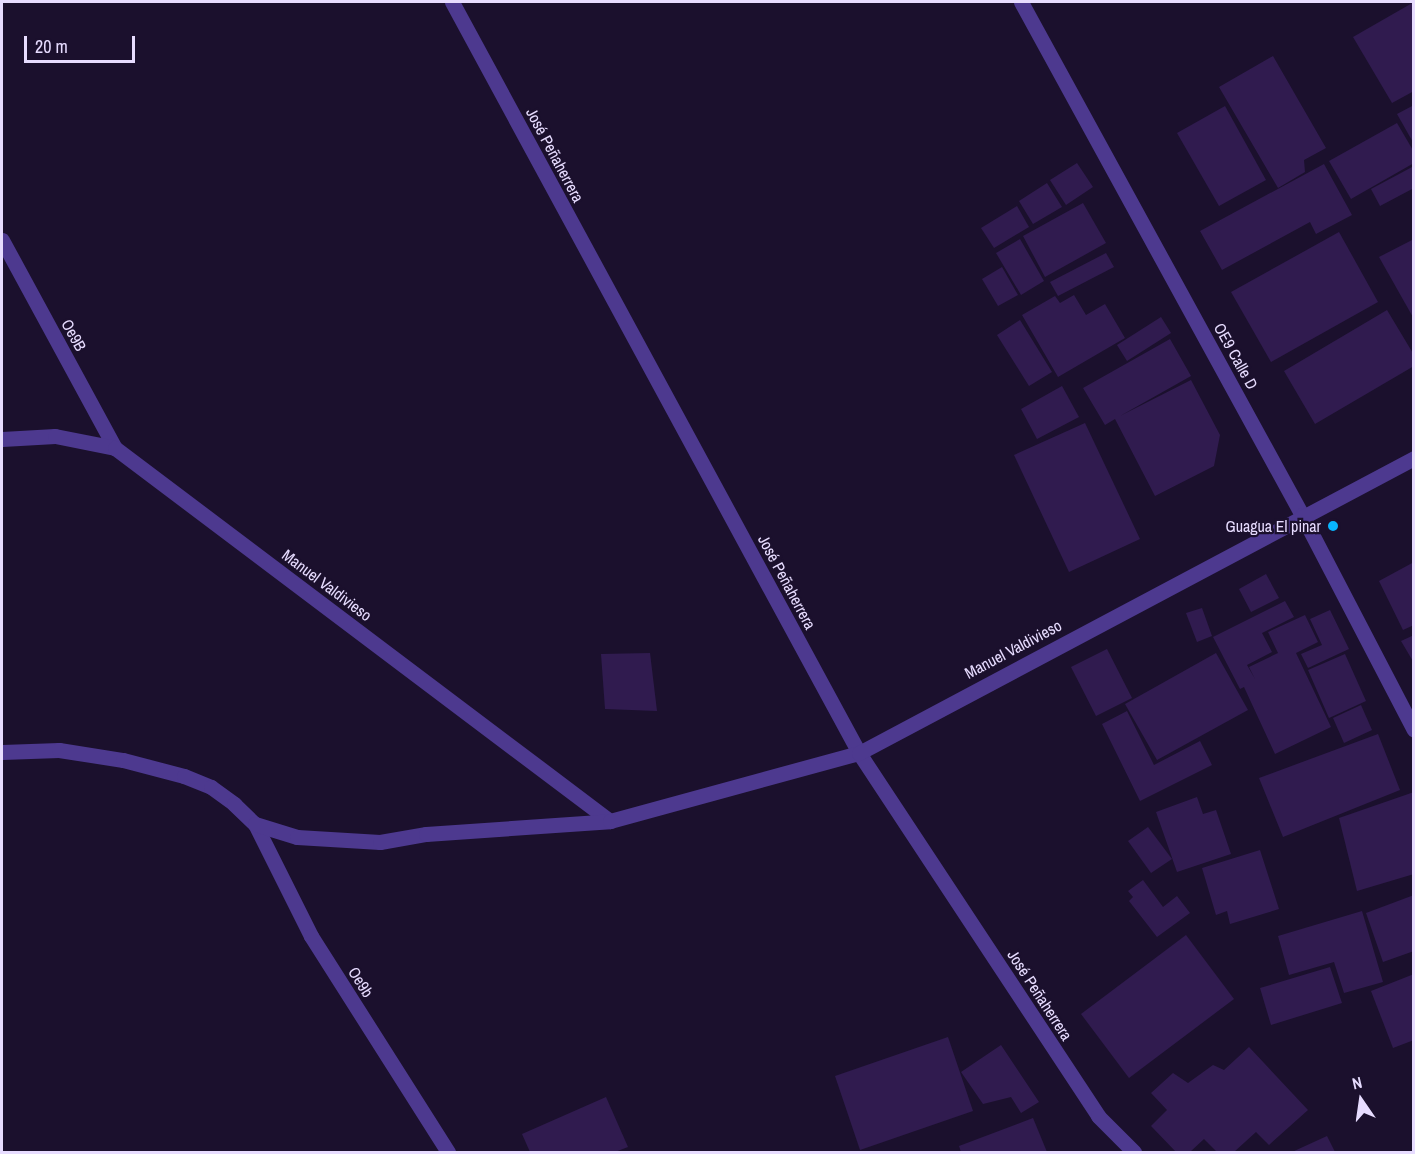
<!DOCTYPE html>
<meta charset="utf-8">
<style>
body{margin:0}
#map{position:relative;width:1415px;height:1154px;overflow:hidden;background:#1b102d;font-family:"Archivo Narrow",sans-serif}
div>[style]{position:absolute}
.building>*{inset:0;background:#301b4f}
.minor>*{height:15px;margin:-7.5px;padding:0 7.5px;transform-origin:7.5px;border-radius:7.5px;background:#4d398f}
.dots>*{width:16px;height:16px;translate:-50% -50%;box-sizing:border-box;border:3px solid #1b102d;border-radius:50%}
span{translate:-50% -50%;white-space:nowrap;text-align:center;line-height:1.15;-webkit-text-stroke:4.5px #1b102d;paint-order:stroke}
.street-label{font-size:16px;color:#e7dcff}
.poi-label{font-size:16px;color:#e7dcff}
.right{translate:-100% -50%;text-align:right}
.frame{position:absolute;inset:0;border:3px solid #e7dcff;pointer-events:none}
.north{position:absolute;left:1331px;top:1070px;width:60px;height:60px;-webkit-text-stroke:4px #1b102d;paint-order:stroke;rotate:347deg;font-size:16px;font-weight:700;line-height:24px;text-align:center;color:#e7dcff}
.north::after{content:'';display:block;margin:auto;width:21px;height:27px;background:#e7dcff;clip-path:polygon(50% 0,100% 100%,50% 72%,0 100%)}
.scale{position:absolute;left:24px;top:36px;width:111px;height:27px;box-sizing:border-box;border:3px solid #e7dcff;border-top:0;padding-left:8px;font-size:18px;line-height:21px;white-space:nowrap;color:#e7dcff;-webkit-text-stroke:4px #1b102d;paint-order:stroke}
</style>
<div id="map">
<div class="building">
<div style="clip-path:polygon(1414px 2px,1414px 91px,1392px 103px,1353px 37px)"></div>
<div style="clip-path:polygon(1273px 56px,1326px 148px,1304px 160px,1305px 172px,1278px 188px,1219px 87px)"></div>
<div style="clip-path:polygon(1414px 105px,1414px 144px,1397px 114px)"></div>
<div style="clip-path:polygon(1225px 106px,1266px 180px,1219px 206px,1177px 133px)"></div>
<div style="clip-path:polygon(1397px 123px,1414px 152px,1414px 163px,1351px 199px,1329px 161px)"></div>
<div style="clip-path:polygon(1077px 163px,1093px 187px,1066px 205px,1050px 180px)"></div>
<div style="clip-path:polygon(1324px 164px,1352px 215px,1316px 234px,1310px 222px,1222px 270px,1200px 231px)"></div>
<div style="clip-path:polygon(1414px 166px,1414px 188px,1380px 206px,1371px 189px)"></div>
<div style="clip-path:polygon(1047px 183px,1062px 207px,1033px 224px,1019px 201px)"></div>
<div style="clip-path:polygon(1083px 203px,1106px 243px,1045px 277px,1023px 236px)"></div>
<div style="clip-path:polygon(1017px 206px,1029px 227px,994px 248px,981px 228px)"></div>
<div style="clip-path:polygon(1339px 232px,1378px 302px,1271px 362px,1231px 292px)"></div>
<div style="clip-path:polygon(1020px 239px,1044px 281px,1021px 295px,996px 253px)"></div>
<div style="clip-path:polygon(1414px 239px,1414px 319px,1379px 257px)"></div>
<div style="clip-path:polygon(1106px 253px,1114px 267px,1058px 296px,1050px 282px)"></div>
<div style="clip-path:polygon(1002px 267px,1018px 295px,998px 306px,982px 279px)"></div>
<div style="clip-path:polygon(1074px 295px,1086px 315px,1105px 304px,1125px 338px,1058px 377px,1022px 315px,1055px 296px,1060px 303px)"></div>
<div style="clip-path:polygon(1387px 310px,1414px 355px,1414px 366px,1315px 424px,1284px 371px)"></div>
<div style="clip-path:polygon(1161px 317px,1171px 333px,1127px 361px,1117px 345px)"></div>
<div style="clip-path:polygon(1020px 320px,1052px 372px,1029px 386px,997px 335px)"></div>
<div style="clip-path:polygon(1170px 339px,1191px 376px,1120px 416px,1191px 380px,1220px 435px,1214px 466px,1155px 496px,1115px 419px,1105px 425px,1083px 388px)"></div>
<div style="clip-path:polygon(1062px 386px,1079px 417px,1037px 439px,1021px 409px)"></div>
<div style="clip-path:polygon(1085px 423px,1140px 539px,1069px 572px,1014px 455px)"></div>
<div style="clip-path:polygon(1414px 562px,1414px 625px,1403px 630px,1379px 581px)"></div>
<div style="clip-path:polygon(1266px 574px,1279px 598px,1251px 612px,1239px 589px)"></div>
<div style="clip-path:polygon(1285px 601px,1294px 617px,1262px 633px,1272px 652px,1247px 665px,1255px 679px,1249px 667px,1278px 653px,1268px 632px,1305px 615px,1318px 642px,1296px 653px,1331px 727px,1275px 754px,1244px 687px,1240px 689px,1213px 637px)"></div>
<div style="clip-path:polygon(1202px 608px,1212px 636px,1197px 642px,1186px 613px)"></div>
<div style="clip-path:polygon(1330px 610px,1349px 649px,1308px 668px,1301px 654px,1322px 645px,1310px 619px)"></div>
<div style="clip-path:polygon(1414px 635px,1414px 663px,1401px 641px)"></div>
<div style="clip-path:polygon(1107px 649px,1132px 698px,1096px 716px,1071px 667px)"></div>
<div style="clip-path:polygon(650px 653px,657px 711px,605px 709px,601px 654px)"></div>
<div style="clip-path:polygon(1216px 653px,1248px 710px,1157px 760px,1125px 704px)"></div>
<div style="clip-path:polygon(1345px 654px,1366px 701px,1329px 718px,1308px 670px)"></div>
<div style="clip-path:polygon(1361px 705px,1372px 730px,1344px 743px,1333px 718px)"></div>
<div style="clip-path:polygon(1127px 711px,1154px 765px,1200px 741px,1212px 765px,1140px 801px,1102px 724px)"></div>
<div style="clip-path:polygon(1378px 734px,1400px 790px,1283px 837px,1259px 778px)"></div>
<div style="clip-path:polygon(1414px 792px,1414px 874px,1357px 891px,1339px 818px)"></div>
<div style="clip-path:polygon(1197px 797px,1203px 814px,1216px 810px,1231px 854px,1177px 872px,1156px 812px)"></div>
<div style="clip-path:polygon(1148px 827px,1172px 859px,1151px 873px,1128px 841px)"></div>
<div style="clip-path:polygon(1260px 850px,1279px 909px,1230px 924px,1227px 911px,1216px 915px,1202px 868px)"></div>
<div style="clip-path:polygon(1143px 880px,1163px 907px,1177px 896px,1190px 913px,1157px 937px,1129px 901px,1133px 897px,1128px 891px)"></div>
<div style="clip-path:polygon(1414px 895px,1414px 951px,1383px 962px,1366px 913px)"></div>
<div style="clip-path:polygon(1362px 911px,1383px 982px,1344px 993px,1334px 962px,1289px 975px,1278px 936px)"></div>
<div style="clip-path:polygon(1186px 935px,1234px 999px,1129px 1078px,1081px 1014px)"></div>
<div style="clip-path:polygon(1330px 967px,1342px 1003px,1271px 1025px,1260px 988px)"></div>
<div style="clip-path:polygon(1414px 974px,1414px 1040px,1393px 1048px,1371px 991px)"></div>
<div style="clip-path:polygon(948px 1037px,973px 1111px,860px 1150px,835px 1076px)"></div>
<div style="clip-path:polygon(1001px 1045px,1039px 1102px,1021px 1113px,1011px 1097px,983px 1104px,961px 1072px)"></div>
<div style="clip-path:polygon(1249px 1047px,1308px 1110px,1269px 1145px,1256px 1132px,1234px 1152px,1217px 1152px,1204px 1139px,1190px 1152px,1176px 1152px,1151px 1126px,1167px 1110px,1151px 1093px,1173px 1073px,1188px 1083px,1213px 1065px,1224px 1070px)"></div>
<div style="clip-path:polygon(606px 1097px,628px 1147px,615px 1152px,530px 1152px,522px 1134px)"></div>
<div style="clip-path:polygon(1033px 1118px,1047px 1152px,961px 1152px,959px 1146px)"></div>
<div style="clip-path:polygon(1327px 1136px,1335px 1152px,1292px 1152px)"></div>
</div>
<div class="minor">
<div style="left:452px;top:2px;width:854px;rotate:61.54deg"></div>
<div style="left:859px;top:753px;width:435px;rotate:56.6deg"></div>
<div style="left:1098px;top:1116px;width:51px;rotate:45deg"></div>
<div style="left:1021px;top:2px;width:585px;rotate:61.29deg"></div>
<div style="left:1302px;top:515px;width:242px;rotate:62.5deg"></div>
<div style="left:2px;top:240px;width:237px;rotate:61.5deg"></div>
<div style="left:2px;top:439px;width:53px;rotate:-3.2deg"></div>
<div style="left:55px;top:436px;width:61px;rotate:11.3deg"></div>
<div style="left:115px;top:448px;width:620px;rotate:37deg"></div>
<div style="left:2px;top:752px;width:57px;rotate:-2deg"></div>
<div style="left:59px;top:750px;width:65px;rotate:8.9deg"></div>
<div style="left:123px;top:760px;width:63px;rotate:14.7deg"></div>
<div style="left:184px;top:776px;width:29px;rotate:22deg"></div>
<div style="left:211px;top:787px;width:29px;rotate:36deg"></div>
<div style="left:234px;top:804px;width:29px;rotate:44deg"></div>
<div style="left:255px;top:824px;width:125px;rotate:63.4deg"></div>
<div style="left:311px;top:936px;width:256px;rotate:57.6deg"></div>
<div style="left:255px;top:824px;width:44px;rotate:17.2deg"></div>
<div style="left:297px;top:837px;width:83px;rotate:3.4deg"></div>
<div style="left:380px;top:842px;width:47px;rotate:-9.9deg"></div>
<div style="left:426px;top:834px;width:184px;rotate:-4deg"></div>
<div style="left:610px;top:821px;width:258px;rotate:-15.3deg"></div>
<div style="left:859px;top:753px;width:629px;rotate:-27.99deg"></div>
</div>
<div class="dots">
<div style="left:1333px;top:526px;background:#08b6ff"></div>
</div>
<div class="street-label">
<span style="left:555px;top:155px;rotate:62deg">José Peñaherrera</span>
<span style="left:74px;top:335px;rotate:61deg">Oe9B</span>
<span style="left:1236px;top:356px;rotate:61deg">OE9 Calle D</span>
<span style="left:787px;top:582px;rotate:62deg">José Peñaherrera</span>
<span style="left:327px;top:585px;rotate:37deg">Manuel Valdivieso</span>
<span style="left:1013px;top:649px;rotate:-28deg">Manuel Valdivieso</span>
<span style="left:361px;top:982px;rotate:58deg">Oe9b</span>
<span style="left:1040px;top:995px;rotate:57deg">José Peñaherrera</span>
</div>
<div class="poi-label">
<span class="right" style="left:1321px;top:526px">Guagua El pinar</span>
</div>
<div class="frame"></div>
<div class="north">N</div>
<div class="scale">20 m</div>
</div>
